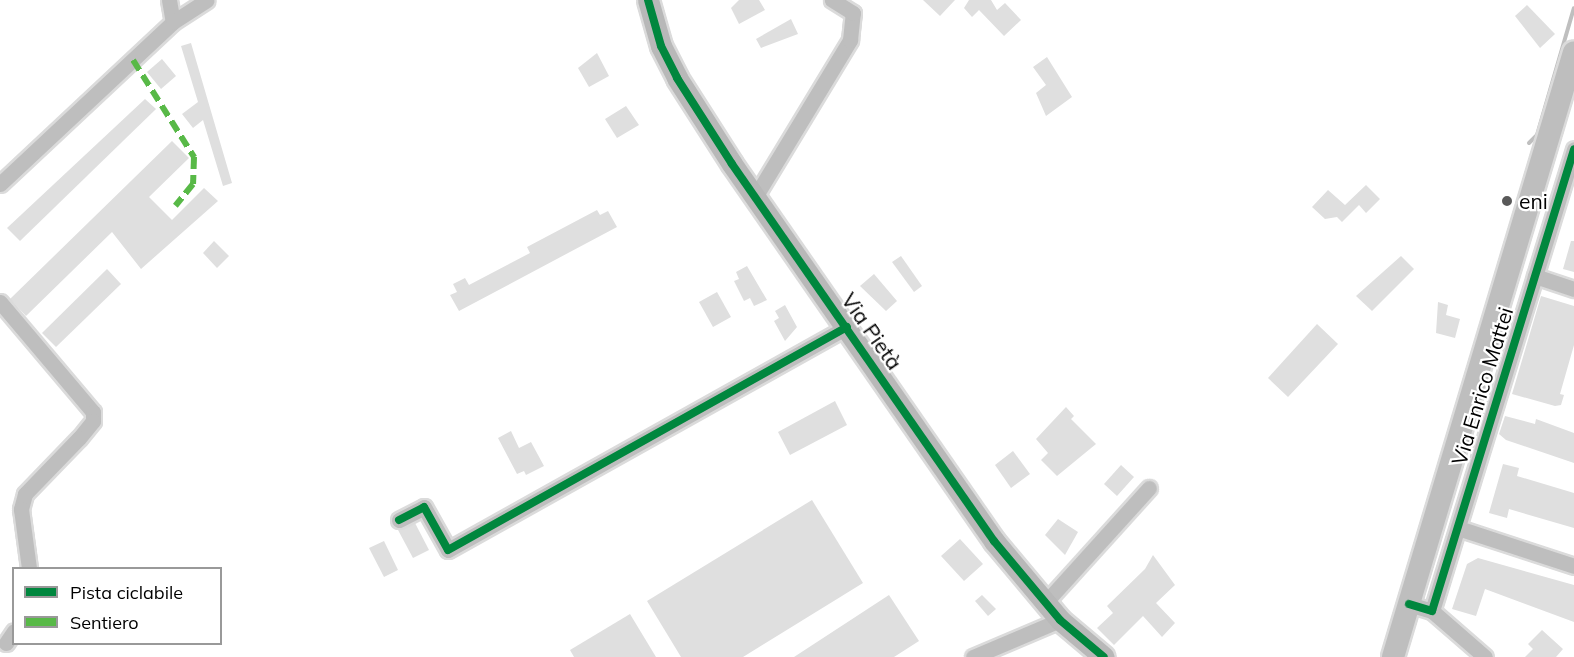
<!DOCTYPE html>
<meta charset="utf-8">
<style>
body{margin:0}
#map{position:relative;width:1574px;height:657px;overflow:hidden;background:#fff;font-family:Mulish,sans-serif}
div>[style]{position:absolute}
.stream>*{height:4px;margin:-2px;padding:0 2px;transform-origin:2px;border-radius:2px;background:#bfbfbf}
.building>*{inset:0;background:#dfdfdf}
.roads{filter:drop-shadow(2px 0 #dbdbdb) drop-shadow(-2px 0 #dbdbdb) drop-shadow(0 2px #dbdbdb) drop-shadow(0 -2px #dbdbdb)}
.street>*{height:15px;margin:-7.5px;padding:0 7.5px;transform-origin:7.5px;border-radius:7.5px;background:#bebebe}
.secondary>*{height:21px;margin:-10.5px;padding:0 10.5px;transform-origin:10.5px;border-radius:10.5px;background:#b8b8b8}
.primary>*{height:22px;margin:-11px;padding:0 11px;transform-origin:11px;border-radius:11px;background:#bebebe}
.quiet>*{height:6px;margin-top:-3px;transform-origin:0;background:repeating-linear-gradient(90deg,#58b947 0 12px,transparent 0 18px)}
.cycleway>*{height:8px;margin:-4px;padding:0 4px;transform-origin:4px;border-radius:4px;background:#00873e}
.dots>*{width:16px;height:16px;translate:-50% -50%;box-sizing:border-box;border:3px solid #fff;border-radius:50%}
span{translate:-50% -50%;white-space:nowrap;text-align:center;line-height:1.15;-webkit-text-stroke:4.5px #fff;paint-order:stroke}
.poi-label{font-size:21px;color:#000}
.left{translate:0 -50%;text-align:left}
.street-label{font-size:21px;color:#000}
.legend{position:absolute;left:12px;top:567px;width:210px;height:78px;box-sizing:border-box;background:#fff;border:2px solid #999;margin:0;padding:8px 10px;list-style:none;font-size:18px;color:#000}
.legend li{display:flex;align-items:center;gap:12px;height:30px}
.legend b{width:30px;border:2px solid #999}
</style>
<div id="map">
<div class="stream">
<div style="left:1529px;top:143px;width:11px;rotate:-45deg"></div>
<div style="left:1537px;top:135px;width:132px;rotate:-73.8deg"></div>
</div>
<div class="building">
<div style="clip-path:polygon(739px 0,759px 0,765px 10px,739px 24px,731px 8px)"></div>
<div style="clip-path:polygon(923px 0,955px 0,940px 16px)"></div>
<div style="clip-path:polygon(969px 0,991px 0,997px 10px,1005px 3px,1021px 20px,1004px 36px,979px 10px,972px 17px,964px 8px)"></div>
<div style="clip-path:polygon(1527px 5px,1555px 34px,1540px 48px,1515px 16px)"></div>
<div style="clip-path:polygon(791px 19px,798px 34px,761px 48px,756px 39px)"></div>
<div style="clip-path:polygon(191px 43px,232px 183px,223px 186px,203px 120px,193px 128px,182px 114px,198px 102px,181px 46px)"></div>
<div style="clip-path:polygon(597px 53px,609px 76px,589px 87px,578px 68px)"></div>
<div style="clip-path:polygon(1047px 57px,1072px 97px,1046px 116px,1036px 93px,1046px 85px,1033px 67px)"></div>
<div style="clip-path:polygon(162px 59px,176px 76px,161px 89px,147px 72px)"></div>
<div style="clip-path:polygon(145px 99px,156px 109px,20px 241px,7px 228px)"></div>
<div style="clip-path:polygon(626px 106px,639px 125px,617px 138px,605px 119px)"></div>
<div style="clip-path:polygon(172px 141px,189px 158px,149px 197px,172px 220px,204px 188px,218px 201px,141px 269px,112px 232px,26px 316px,10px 299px)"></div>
<div style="clip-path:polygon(1366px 185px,1380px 199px,1366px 213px,1359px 205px,1342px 222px,1337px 217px,1325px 219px,1312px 207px,1328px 190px,1345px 205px)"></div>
<div style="clip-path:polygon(597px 210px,600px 215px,608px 211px,617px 227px,459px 311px,450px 295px,457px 292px,453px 284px,465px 278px,469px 285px,530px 253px,527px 247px)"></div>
<div style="clip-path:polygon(214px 241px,229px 256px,217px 268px,203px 253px)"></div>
<div style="clip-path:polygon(1571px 241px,1574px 241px,1574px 272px,1563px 269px)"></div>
<div style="clip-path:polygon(901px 256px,922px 286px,914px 292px,892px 262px)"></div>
<div style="clip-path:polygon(1401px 256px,1414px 269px,1372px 311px,1356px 296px)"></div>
<div style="clip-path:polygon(747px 266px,767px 300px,754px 306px,750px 298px,744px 301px,734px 281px,739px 279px,736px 272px)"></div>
<div style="clip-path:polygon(107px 269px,121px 284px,56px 347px,42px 333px)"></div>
<div style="clip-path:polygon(874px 274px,897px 301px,886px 311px,860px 286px)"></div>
<div style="clip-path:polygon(717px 292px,731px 317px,713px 327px,699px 302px)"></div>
<div style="clip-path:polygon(1541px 296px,1574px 306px,1574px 345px,1560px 394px,1564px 395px,1561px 405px,1555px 406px,1512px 394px)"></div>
<div style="clip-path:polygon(1438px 302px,1448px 305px,1446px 315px,1460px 319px,1455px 338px,1436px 333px)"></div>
<div style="clip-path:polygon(785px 305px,797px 327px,785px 341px,774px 321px,779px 318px,775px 311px)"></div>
<div style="clip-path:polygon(1317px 324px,1338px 344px,1288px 397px,1268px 378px)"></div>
<div style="clip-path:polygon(835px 401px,847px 425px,790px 455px,778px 432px)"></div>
<div style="clip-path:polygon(1066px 407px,1074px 416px,1071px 419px,1096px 444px,1057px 476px,1041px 460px,1048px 453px,1036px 439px)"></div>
<div style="clip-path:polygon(1505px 416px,1535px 424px,1536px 419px,1574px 433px,1574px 463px,1506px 440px,1499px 434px)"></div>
<div style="clip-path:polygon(511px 431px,519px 448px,531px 442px,544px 466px,526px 475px,524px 471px,517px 474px,498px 438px)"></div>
<div style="clip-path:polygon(1013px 451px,1030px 474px,1011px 488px,995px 465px)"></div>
<div style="clip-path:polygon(1503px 464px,1519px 468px,1517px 476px,1574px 493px,1574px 528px,1509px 509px,1507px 518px,1489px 513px)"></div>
<div style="clip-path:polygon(1121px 465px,1134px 477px,1117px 496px,1104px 484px)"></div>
<div style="clip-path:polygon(812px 500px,863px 583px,743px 657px,681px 657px,647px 601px)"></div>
<div style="clip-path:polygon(1058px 519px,1078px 532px,1065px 555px,1045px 535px)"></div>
<div style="clip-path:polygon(415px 523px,429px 550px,413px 558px,398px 530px)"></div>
<div style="clip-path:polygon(960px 539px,983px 564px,964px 581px,941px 556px)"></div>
<div style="clip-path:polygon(384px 541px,398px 570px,384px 577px,369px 548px)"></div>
<div style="clip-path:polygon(1153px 555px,1175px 585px,1156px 603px,1175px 623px,1162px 637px,1143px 616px,1114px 645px,1097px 628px,1113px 613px,1107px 606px,1145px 569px)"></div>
<div style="clip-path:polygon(1478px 558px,1574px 585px,1574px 622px,1485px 589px,1476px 616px,1452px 609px,1467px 564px)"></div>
<div style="clip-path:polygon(889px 595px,919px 641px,894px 657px,794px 657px)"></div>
<div style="clip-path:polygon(982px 595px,996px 609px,988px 616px,975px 601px)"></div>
<div style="clip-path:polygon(630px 614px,656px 657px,574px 657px,570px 650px)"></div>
<div style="clip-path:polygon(1542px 630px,1563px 649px,1556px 657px,1525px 657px,1533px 649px,1528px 644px)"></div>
</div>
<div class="roads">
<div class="street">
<div style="left:169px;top:0;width:22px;rotate:80deg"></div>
<div style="left:0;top:184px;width:237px;rotate:-43.1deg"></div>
<div style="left:173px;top:22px;width:40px;rotate:-32.9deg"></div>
<div style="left:755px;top:197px;width:184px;rotate:-58.8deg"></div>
<div style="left:850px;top:40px;width:27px;rotate:-84deg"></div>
<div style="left:853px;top:13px;width:25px;rotate:-148deg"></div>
<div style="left:1535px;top:276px;width:41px;rotate:18.4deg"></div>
<div style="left:0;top:302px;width:144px;rotate:49.8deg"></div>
<div style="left:93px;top:412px;width:9px;rotate:90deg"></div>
<div style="left:93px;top:421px;width:22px;rotate:129deg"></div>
<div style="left:79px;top:438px;width:78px;rotate:134deg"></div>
<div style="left:25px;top:494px;width:16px;rotate:105deg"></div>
<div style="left:21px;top:509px;width:60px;rotate:82.3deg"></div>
<div style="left:399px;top:520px;width:28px;rotate:-27deg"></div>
<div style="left:424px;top:507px;width:49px;rotate:60.8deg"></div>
<div style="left:448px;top:550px;width:457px;rotate:-29.2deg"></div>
<div style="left:1458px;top:528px;width:122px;rotate:18.1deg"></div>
<div style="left:1045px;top:603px;width:155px;rotate:-47.9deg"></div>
<div style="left:1409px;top:604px;width:24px;rotate:17deg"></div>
<div style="left:1432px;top:611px;width:483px;rotate:-72.9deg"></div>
<div style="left:1432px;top:611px;width:70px;rotate:41deg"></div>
<div style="left:6px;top:643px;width:14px;rotate:-56deg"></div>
<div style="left:973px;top:657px;width:95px;rotate:-23deg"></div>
</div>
<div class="secondary">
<div style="left:648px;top:0;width:48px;rotate:74.2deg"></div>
<div style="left:661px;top:46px;width:36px;rotate:63deg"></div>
<div style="left:677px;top:78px;width:102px;rotate:57.4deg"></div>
<div style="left:732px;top:164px;width:459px;rotate:55.2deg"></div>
<div style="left:994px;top:541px;width:103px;rotate:50.1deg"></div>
<div style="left:1060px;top:620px;width:57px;rotate:40.1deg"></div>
</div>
<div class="primary">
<div style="left:1393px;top:657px;width:631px;rotate:-73.34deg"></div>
</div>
</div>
<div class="quiet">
<div style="left:133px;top:60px;width:115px;rotate:57.8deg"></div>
<div style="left:194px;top:157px;width:27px;rotate:92deg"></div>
<div style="left:193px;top:184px;width:28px;rotate:129deg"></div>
</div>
<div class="cycleway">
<div style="left:648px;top:0;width:48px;rotate:74.2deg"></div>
<div style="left:661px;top:46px;width:36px;rotate:63deg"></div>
<div style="left:677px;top:78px;width:102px;rotate:57.4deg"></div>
<div style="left:732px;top:164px;width:459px;rotate:55.2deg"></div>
<div style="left:994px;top:541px;width:103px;rotate:50.1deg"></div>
<div style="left:1060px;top:620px;width:57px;rotate:40.1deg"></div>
<div style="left:399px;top:520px;width:28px;rotate:-27deg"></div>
<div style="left:424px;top:507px;width:49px;rotate:60.8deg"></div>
<div style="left:448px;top:550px;width:457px;rotate:-29.2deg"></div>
<div style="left:1409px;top:604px;width:24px;rotate:17deg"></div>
<div style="left:1432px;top:611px;width:483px;rotate:-72.9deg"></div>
</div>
<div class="dots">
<div style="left:1507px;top:201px;background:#595959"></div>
</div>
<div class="poi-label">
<span class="left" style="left:1519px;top:201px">eni</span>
</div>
<div class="street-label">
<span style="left:872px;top:331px;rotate:55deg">Via Pietà</span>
<span style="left:1482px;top:386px;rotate:-73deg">Via Enrico Mattei</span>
</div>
<ul class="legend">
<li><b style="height:8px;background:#00873e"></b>Pista ciclabile</li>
<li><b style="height:8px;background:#58b947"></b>Sentiero</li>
</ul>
</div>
